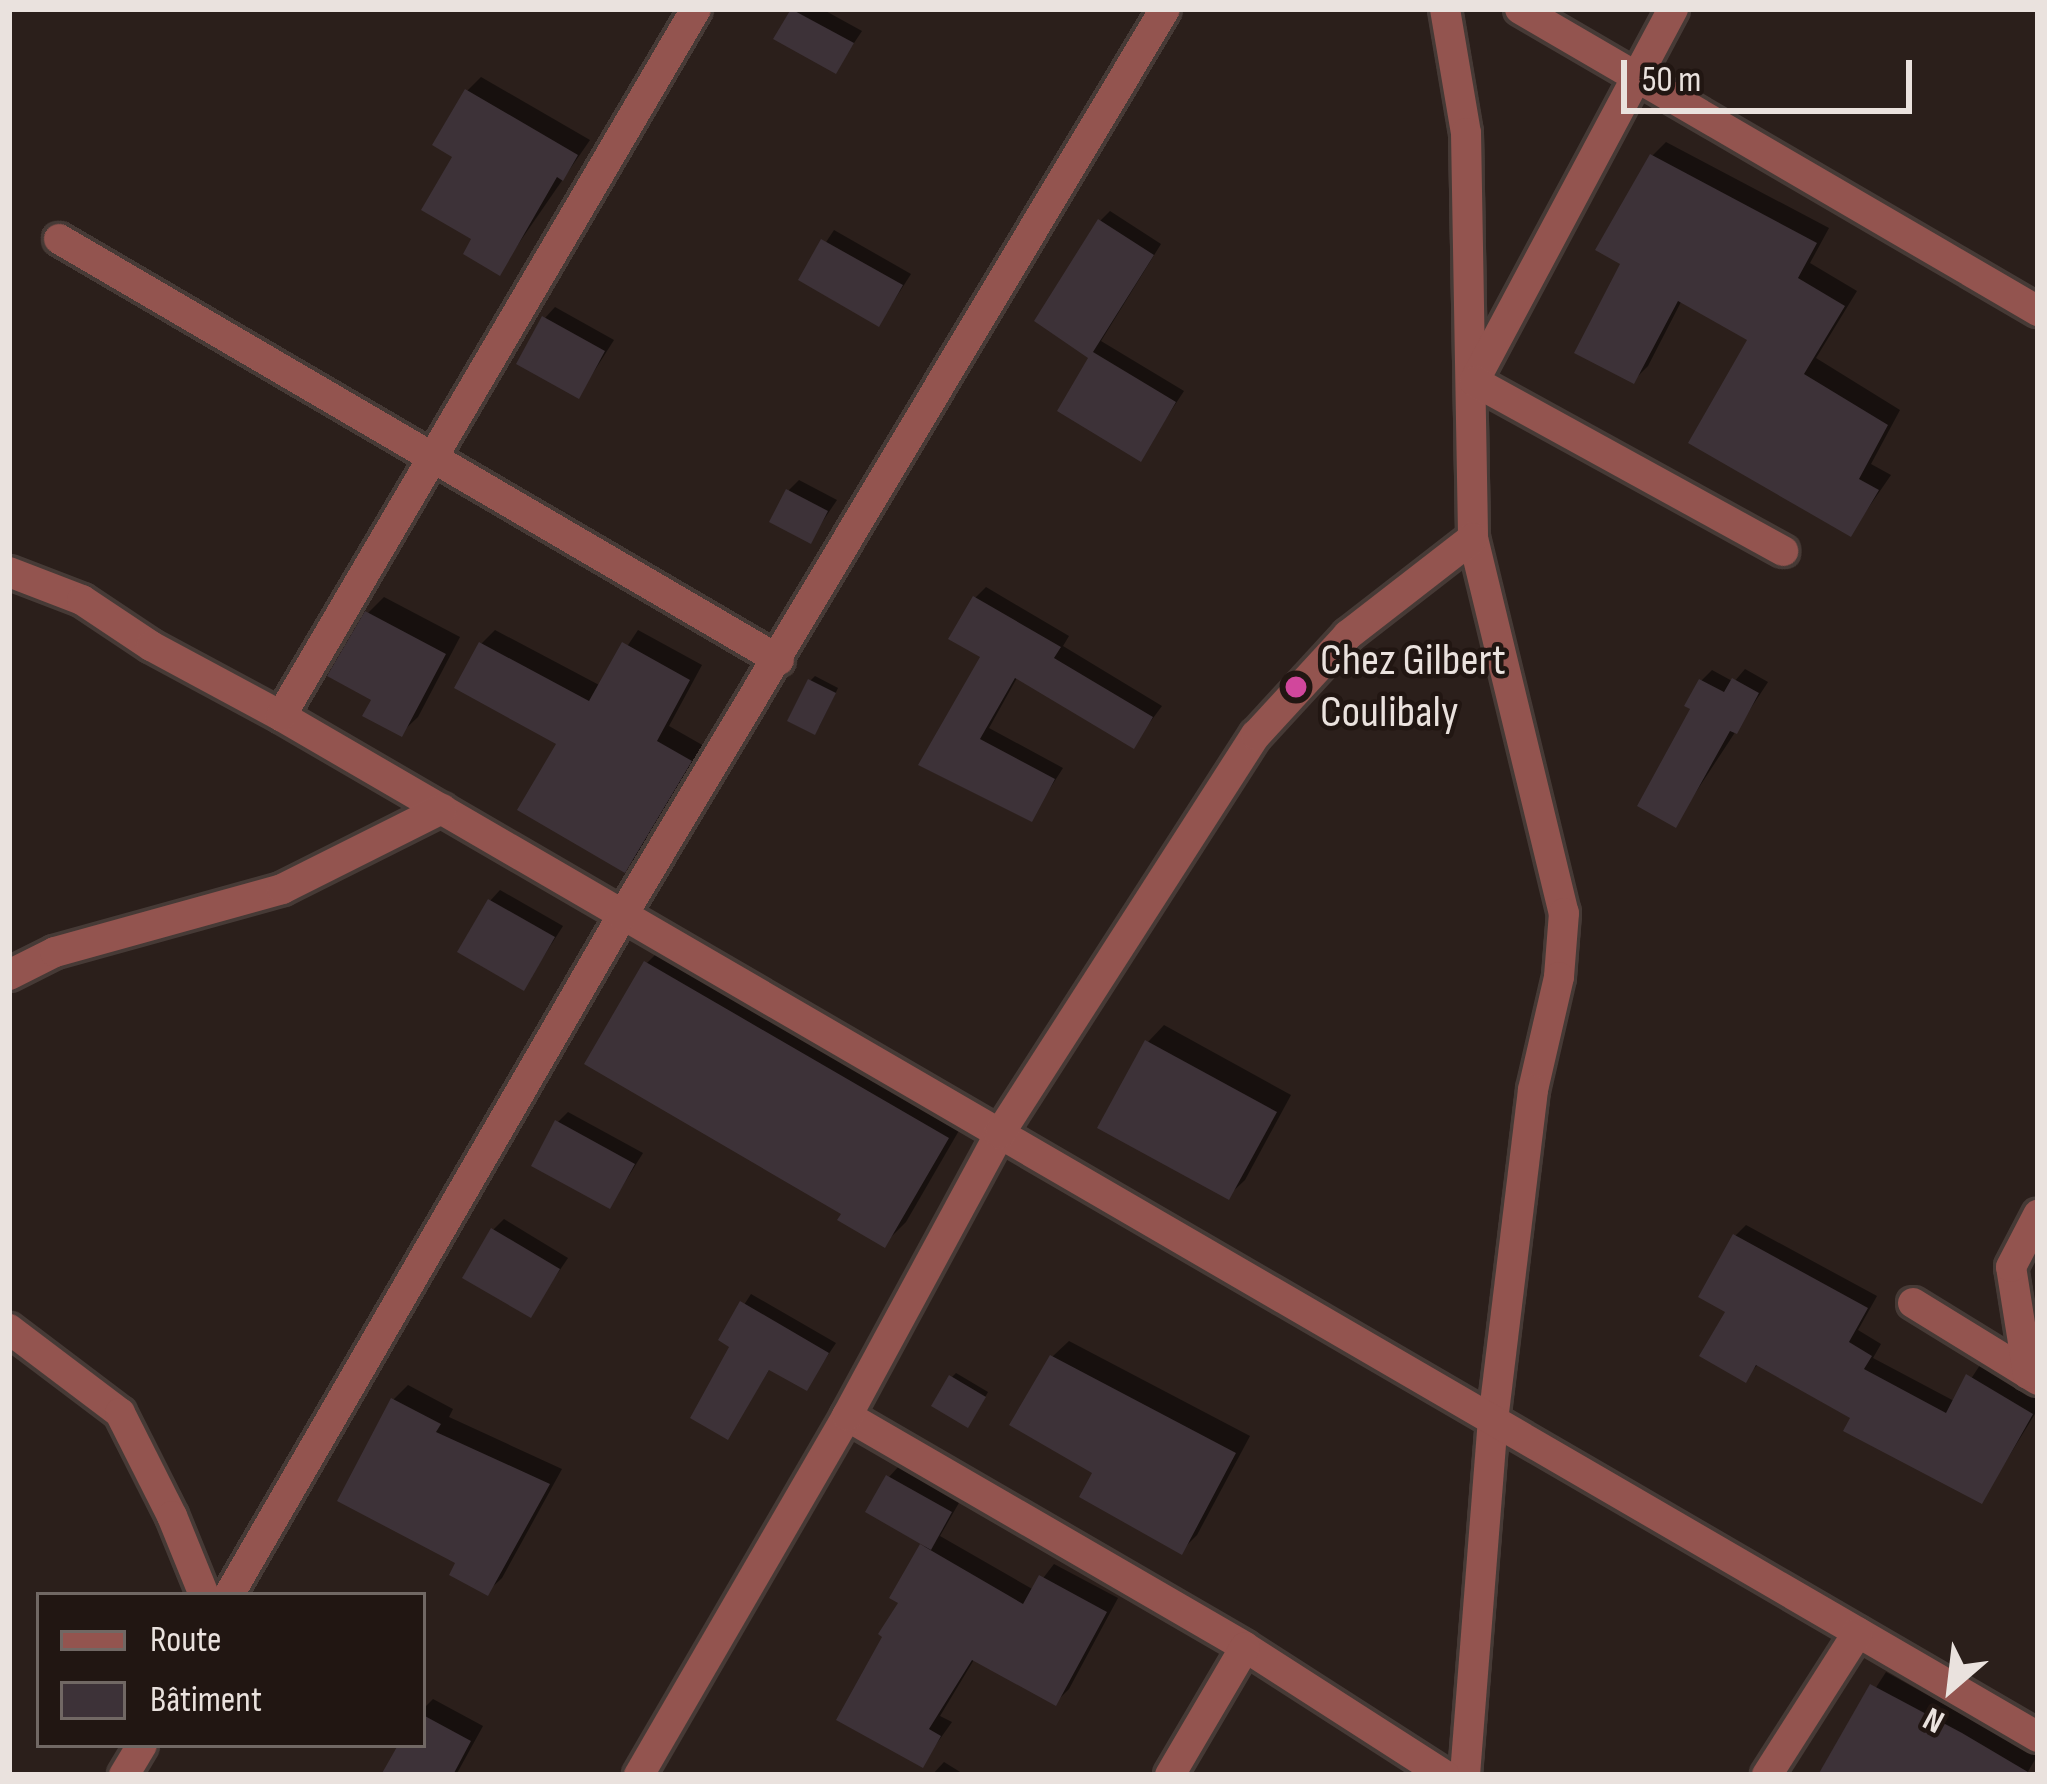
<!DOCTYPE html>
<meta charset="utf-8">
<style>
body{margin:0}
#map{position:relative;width:2047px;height:1784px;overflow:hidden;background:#2b1f1b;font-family:"Sofia Sans Condensed",sans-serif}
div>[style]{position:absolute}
.shadow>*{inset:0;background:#0007}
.building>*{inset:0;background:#3d3238}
.roads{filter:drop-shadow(3px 0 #463a36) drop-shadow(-3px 0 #463a36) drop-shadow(0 3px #463a36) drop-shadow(0 -3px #463a36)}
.minor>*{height:30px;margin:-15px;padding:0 15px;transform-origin:15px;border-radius:15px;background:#93544f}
.dots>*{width:33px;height:33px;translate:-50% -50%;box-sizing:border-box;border:6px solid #211612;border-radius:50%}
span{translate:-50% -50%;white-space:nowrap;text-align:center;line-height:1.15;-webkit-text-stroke:9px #211612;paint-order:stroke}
.poi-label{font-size:45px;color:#eae2de}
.left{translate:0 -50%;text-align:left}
.frame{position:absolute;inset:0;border:12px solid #eae2de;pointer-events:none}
.legend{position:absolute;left:36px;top:1592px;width:390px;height:156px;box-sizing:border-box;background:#211612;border:3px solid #716864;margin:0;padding:15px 21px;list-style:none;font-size:36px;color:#eae2de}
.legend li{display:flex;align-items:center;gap:24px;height:60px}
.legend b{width:60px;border:3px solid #716864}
.north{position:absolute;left:1891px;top:1628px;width:120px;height:120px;-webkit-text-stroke:9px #211612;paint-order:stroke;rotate:208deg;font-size:33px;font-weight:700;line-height:48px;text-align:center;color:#eae2de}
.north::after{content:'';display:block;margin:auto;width:42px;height:54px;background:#eae2de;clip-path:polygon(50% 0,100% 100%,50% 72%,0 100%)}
.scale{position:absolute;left:1621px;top:60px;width:291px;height:54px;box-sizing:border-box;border:6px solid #eae2de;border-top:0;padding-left:15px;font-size:36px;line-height:42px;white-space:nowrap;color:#eae2de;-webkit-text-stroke:9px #211612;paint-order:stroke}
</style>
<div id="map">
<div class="shadow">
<div style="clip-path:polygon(794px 9px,822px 9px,862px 31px,836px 70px,778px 38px)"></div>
<div style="clip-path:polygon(481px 77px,590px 140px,499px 272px,475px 238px,456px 156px,467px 91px)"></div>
<div style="clip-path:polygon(1666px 142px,1829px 228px,1810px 263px,1857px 291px,1816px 358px,1900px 410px,1871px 464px,1891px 475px,1851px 533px,1751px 339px,1682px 300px,1648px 366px,1634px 380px,1624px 263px,1652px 156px)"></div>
<div style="clip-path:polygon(1110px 211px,1161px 244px,1101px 341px,1184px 391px,1140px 458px,1092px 358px,1100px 221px)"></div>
<div style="clip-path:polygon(834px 230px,911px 274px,879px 324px,802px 279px)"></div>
<div style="clip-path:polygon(555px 307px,614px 340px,579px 395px,545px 318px)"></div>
<div style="clip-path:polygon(799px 480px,837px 500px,810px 540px,789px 490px)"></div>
<div style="clip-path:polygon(986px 587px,1069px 636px,1063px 646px,1162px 706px,1133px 745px,1018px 676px,989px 728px,1063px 768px,1031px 818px,922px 764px,984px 656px,975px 598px)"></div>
<div style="clip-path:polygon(384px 597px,460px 637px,418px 717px,401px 733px,375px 699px,368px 613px)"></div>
<div style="clip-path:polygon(495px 630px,601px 686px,638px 630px,702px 665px,669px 726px,704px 746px,639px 855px,625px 869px,560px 742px,481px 644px)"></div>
<div style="clip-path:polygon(1745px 669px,1768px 682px,1675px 824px,1701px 681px,1712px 670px,1734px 682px)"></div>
<div style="clip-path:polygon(815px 676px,838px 688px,819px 727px,810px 681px)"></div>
<div style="clip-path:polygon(500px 890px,563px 926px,524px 987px,490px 901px)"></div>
<div style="clip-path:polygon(669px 941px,968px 1115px,906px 1222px,884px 1244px,845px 1213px,647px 963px)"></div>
<div style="clip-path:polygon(1164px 1025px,1291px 1095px,1245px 1180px,1228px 1196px,1148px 1042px)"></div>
<div style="clip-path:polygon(568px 1112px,643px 1153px,610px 1206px,558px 1122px)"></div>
<div style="clip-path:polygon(504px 1219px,568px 1258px,530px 1314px,493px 1230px)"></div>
<div style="clip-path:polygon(1746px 1225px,1877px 1296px,1858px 1330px,1881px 1344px,1873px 1358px,1956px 1402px,1980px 1365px,2038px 1399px,2038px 1409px,1982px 1500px,1854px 1416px,1759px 1363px,1745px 1379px,1729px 1311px,1735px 1236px)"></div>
<div style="clip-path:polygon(751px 1294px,836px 1343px,806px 1388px,771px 1367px,728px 1436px,733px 1345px,722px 1339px)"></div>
<div style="clip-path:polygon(1069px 1341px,1250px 1436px,1197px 1535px,1181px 1551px,1096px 1472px,1052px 1357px)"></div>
<div style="clip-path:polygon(956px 1373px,988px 1392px,972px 1420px,952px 1377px)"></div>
<div style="clip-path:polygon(408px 1385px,453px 1409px,449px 1417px,562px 1469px,502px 1578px,487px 1592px,459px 1562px,341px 1500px,394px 1399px)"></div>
<div style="clip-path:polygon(899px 1466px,960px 1501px,940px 1536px,1034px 1590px,1054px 1564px,1118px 1598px,1069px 1689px,1056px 1702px,975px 1658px,940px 1716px,952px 1722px,922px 1764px,902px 1602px,926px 1543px,889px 1477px)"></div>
<div style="clip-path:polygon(1886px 1672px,2037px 1756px,2026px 1775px,1820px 1775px)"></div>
<div style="clip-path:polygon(433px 1699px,483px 1726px,456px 1775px,384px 1775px,401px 1745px,423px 1745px,423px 1709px)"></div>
<div style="clip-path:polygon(944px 1762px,965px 1775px,932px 1775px)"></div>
</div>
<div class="building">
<div style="clip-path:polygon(791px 9px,854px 43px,836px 74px,773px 39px)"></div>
<div style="clip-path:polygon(465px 89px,578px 155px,563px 181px,557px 177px,500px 276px,463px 254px,471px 239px,421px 210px,452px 157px,432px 145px)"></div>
<div style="clip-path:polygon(1650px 154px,1817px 243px,1798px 278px,1845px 306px,1804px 374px,1888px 425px,1859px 479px,1879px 490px,1851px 537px,1688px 443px,1747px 340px,1678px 301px,1634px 384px,1574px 353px,1620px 264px,1595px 250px)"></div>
<div style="clip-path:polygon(1098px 219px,1154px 255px,1093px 352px,1176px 402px,1141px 462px,1057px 411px,1088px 358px,1034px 321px)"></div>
<div style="clip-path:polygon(821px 239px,903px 285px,879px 327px,798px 280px)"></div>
<div style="clip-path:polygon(542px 316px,605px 351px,579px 399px,516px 364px)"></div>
<div style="clip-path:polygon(786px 489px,828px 511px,811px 544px,769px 522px)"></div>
<div style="clip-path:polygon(973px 596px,1061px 647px,1054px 658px,1153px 717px,1134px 749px,1015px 678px,980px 739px,1055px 779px,1032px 822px,918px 765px,980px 657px,948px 639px)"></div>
<div style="clip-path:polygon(365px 611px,446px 654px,402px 737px,362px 716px,371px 700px,327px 676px)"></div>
<div style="clip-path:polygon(479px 642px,589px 701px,622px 642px,690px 680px,657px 741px,692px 761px,625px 873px,517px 810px,556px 744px,454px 688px)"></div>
<div style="clip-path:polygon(1732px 678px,1759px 693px,1737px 734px,1730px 731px,1676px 828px,1637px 806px,1690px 709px,1684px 706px,1699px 679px,1724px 692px)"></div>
<div style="clip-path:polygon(808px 679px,836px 693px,815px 735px,787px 721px)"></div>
<div style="clip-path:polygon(488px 899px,555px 937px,524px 991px,457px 952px)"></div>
<div style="clip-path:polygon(644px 961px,949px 1138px,885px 1248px,837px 1220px,841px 1214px,584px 1064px)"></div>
<div style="clip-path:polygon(1145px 1040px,1277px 1112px,1229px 1200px,1097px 1128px)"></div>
<div style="clip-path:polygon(555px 1120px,635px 1164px,610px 1209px,531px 1166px)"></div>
<div style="clip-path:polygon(491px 1228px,560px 1269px,531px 1318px,462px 1278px)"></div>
<div style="clip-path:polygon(1733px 1234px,1868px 1308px,1849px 1342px,1872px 1356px,1864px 1369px,1946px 1413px,1966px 1374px,2033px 1414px,1982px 1504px,1843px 1431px,1850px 1418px,1756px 1365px,1746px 1383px,1699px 1356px,1725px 1312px,1698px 1297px)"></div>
<div style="clip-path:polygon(740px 1301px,829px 1353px,807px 1391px,769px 1370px,728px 1440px,690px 1418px,729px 1347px,718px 1340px)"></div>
<div style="clip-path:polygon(1050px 1355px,1236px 1453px,1182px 1555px,1079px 1497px,1092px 1473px,1009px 1425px)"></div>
<div style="clip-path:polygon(949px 1375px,986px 1397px,968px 1428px,931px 1406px)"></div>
<div style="clip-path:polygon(391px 1398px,441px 1424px,436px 1432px,550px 1484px,488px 1596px,449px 1575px,455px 1563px,337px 1501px)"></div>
<div style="clip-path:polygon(886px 1475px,952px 1512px,931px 1550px,865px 1512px)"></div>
<div style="clip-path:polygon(920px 1544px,1023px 1604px,1039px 1575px,1107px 1612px,1056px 1706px,972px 1660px,929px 1729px,941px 1736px,923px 1768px,836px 1720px,882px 1637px,878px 1634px,898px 1603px,889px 1598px)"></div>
<div style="clip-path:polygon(1870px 1684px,1962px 1733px,2033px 1775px,1818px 1775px)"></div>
<div style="clip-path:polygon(423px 1715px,471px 1741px,453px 1775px,381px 1775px,398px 1745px,423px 1745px)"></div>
</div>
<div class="roads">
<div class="minor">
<div style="left:1445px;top:9px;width:126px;rotate:80.4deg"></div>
<div style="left:1466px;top:133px;width:405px;rotate:89deg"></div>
<div style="left:1473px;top:538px;width:386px;rotate:76.4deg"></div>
<div style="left:1564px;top:913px;width:64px;rotate:94.5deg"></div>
<div style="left:1559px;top:977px;width:116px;rotate:103deg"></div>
<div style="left:1533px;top:1090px;width:331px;rotate:96.9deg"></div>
<div style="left:1493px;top:1419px;width:357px;rotate:94.5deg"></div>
<div style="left:1520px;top:9px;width:600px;rotate:30.24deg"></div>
<div style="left:1673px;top:9px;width:422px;rotate:118.1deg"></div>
<div style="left:1474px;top:381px;width:353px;rotate:28.8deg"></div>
<div style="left:59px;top:239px;width:834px;rotate:30.32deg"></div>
<div style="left:9px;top:572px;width:78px;rotate:21deg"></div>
<div style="left:82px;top:600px;width:83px;rotate:33.7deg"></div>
<div style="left:151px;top:646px;width:148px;rotate:28.3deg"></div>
<div style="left:281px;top:716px;width:2032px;rotate:30.16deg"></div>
<div style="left:281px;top:716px;width:820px;rotate:-59.59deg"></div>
<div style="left:9px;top:975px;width:51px;rotate:-26.6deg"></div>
<div style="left:55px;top:952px;width:236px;rotate:-15.5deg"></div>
<div style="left:282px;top:889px;width:179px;rotate:-26.6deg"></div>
<div style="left:1913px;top:1303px;width:147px;rotate:31.6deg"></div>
<div style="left:9px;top:1329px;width:139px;rotate:37.1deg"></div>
<div style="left:120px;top:1413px;width:115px;rotate:63.2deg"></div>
<div style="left:172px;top:1516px;width:85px;rotate:67.9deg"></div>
<div style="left:2028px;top:1374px;width:108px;rotate:-99deg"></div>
<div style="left:2011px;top:1267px;width:59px;rotate:-62.6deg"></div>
<div style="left:847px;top:1416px;width:460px;rotate:30.1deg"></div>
<div style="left:1245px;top:1647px;width:237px;rotate:32.7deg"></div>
<div style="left:229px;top:1595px;width:785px;rotate:-59.94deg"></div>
<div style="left:622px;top:916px;width:1057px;rotate:-59.09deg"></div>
<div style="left:124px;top:1775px;width:35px;rotate:-59deg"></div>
<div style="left:639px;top:1775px;width:415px;rotate:-59.9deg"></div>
<div style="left:847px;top:1416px;width:322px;rotate:-61.6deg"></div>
<div style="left:1000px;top:1133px;width:473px;rotate:-57.3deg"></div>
<div style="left:1256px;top:735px;width:136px;rotate:-47.4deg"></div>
<div style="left:1348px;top:635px;width:158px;rotate:-37.8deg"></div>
<div style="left:1170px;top:1775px;width:148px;rotate:-59.6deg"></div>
<div style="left:1767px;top:1775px;width:169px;rotate:-57.5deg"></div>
</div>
</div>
<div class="dots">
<div style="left:1296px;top:687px;background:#d1479c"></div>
</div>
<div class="poi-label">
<span class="left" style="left:1320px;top:687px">Chez Gilbert<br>Coulibaly</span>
</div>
<div class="frame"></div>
<ul class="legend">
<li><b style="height:15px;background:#93544f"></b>Route</li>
<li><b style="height:33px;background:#3d3238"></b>Bâtiment</li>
</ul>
<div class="north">N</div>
<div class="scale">50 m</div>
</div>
